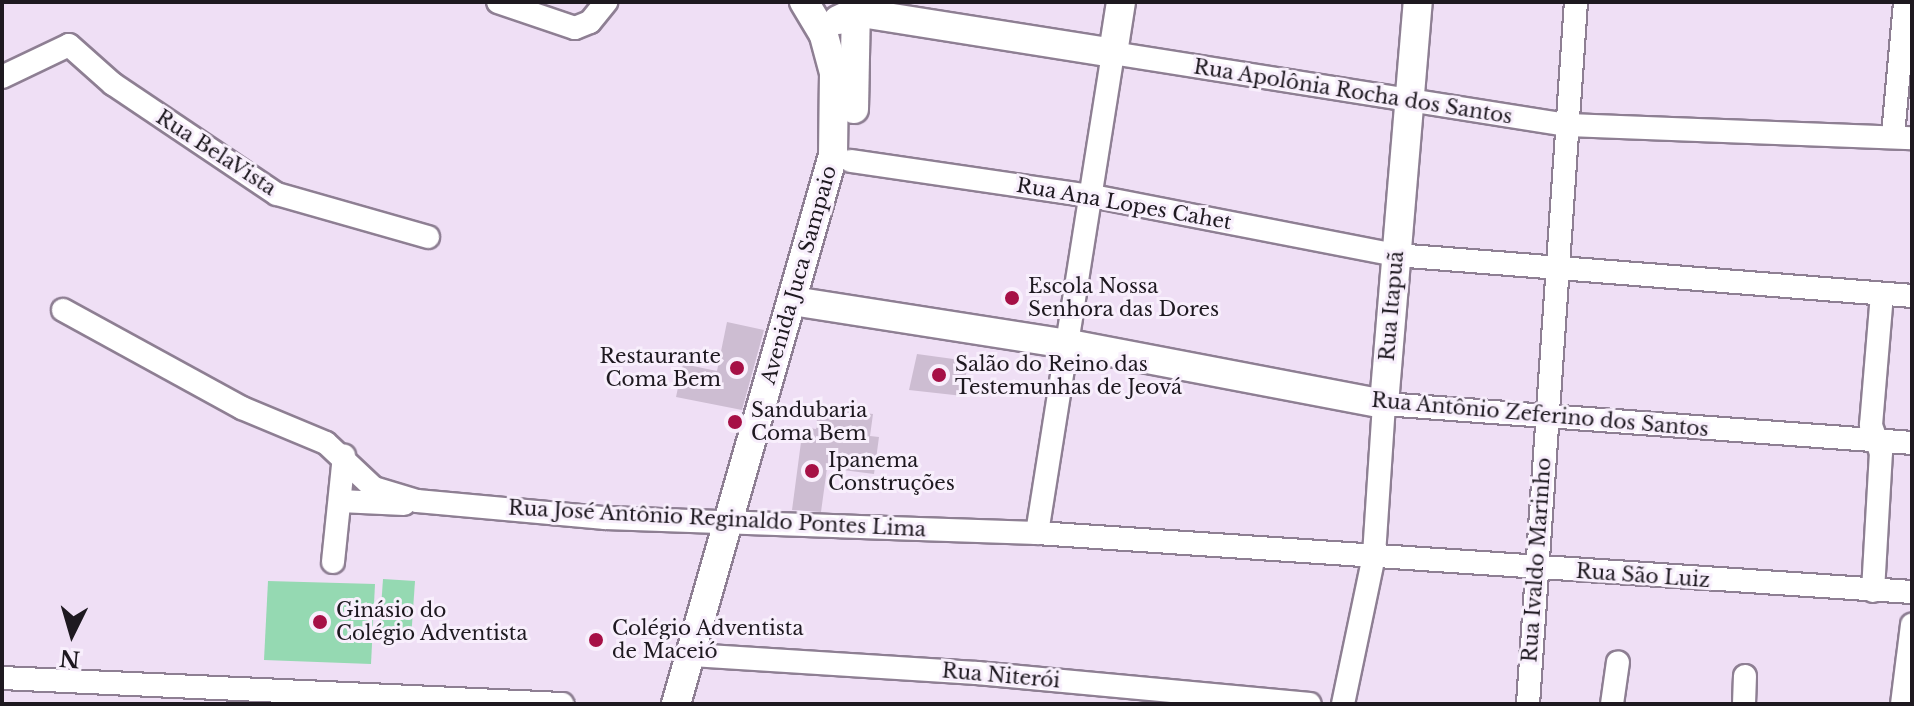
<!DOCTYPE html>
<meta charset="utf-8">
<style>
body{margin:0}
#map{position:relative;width:1914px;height:706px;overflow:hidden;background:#efdff5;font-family:"Libre Baskerville",serif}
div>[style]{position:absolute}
.green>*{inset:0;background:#95d9b2}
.building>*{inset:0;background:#cdbdd2}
.roads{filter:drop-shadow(2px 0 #8e7f93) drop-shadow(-2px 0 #8e7f93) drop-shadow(0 2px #8e7f93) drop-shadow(0 -2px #8e7f93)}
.minor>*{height:22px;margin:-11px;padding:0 11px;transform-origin:11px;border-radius:11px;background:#fff}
.major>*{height:28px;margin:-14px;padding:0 14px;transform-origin:14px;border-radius:14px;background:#fff}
.dots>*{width:22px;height:22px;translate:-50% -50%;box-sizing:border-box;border:4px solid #f8effc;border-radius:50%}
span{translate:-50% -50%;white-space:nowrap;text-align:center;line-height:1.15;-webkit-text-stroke:6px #f8effc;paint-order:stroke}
.street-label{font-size:20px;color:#1e1920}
.poi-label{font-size:20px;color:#1e1920}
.left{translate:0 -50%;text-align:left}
.right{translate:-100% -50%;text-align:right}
.frame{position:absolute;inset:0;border:4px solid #1e1920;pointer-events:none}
.north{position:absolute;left:32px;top:594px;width:80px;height:80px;-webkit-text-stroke:6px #f8effc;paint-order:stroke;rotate:185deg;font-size:22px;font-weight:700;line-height:32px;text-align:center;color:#1e1920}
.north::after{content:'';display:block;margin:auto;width:28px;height:36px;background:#1e1920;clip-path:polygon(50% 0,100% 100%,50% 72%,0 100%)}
</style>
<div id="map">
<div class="green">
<div style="clip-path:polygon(383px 579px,415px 581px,411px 639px,379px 637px)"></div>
<div style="clip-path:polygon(268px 581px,375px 584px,371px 664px,264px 660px)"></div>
</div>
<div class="building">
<div style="clip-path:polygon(727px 322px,764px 330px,742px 410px,676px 397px,683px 364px,717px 371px)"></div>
<div style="clip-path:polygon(917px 354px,968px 361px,963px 396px,909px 390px)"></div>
<div style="clip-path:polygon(818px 408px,873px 414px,870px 436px,879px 437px,874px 474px,827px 468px,821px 512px,792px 510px,803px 427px,816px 429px)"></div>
</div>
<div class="roads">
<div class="minor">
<div style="left:498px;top:2px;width:81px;rotate:18.7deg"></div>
<div style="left:575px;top:28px;width:16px;rotate:-22deg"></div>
<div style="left:590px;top:22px;width:26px;rotate:-51deg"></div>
<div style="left:2px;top:77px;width:74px;rotate:-25.5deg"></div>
<div style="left:69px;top:45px;width:59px;rotate:41.6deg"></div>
<div style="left:113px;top:84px;width:197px;rotate:33.9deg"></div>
<div style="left:277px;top:194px;width:157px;rotate:15.9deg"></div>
<div style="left:1893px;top:135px;width:134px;rotate:-84.8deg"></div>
<div style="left:851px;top:161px;width:244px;rotate:8.3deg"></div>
<div style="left:1092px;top:196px;width:310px;rotate:11deg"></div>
<div style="left:1396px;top:255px;width:518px;rotate:4.54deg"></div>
<div style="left:63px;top:310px;width:204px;rotate:28.7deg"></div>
<div style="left:242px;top:408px;width:91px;rotate:22.6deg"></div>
<div style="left:326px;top:443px;width:66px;rotate:43.2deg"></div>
<div style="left:374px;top:488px;width:45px;rotate:16.8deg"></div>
<div style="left:417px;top:501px;width:189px;rotate:5.2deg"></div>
<div style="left:605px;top:518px;width:432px;rotate:2deg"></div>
<div style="left:1037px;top:533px;width:877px;rotate:3.86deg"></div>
<div style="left:340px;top:501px;width:64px;rotate:2.7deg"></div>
<div style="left:1037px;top:533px;width:486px;rotate:-81deg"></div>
<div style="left:1113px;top:53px;width:459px;rotate:9deg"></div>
<div style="left:1566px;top:125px;width:346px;rotate:2.2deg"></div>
<div style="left:333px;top:562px;width:107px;rotate:-84.1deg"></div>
<div style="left:1873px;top:591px;width:138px;rotate:-86.7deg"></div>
<div style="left:1881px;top:453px;width:30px;rotate:-110deg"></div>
<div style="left:1871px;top:425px;width:131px;rotate:-85.2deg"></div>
<div style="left:691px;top:655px;width:287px;rotate:3.6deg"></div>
<div style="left:977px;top:673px;width:334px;rotate:5.3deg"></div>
<div style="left:2px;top:678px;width:561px;rotate:2.66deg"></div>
<div style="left:1343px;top:704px;width:152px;rotate:-78.2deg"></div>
<div style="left:1374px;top:555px;width:151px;rotate:-86.2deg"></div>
<div style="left:1384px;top:404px;width:529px;rotate:4.22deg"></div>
<div style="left:1528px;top:704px;width:704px;rotate:-86.09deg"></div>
<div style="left:1612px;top:704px;width:42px;rotate:-81.9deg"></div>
<div style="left:1744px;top:704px;width:28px;rotate:-88deg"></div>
<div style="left:1902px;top:704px;width:80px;rotate:-82.8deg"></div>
</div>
<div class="major">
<div style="left:838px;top:20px;width:19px;rotate:-25deg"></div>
<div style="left:855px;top:12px;width:261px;rotate:9deg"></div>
<div style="left:1113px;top:53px;width:52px;rotate:-81.1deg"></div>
<div style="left:854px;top:109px;width:107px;rotate:-88.9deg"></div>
<div style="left:793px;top:301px;width:279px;rotate:8.9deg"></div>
<div style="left:1069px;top:344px;width:321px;rotate:10.8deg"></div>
<div style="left:1384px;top:404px;width:403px;rotate:-85.2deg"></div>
<div style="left:676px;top:704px;width:571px;rotate:-74.04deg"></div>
<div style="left:833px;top:155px;width:82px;rotate:-89.3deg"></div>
<div style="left:834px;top:73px;width:39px;rotate:-105deg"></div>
<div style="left:824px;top:35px;width:39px;rotate:-121deg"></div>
</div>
</div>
<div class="dots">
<div style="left:1012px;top:298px;background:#a61046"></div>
<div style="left:737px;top:368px;background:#a61046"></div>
<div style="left:939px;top:375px;background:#a61046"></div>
<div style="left:735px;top:422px;background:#a61046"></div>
<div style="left:812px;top:471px;background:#a61046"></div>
<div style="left:320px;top:622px;background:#a61046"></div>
<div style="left:596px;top:640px;background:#a61046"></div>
</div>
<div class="street-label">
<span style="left:1353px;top:92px;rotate:9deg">Rua Apolônia Rocha dos Santos</span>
<span style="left:216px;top:153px;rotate:33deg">Rua BelaVista</span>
<span style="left:1124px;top:204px;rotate:10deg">Rua Ana Lopes Cahet</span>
<span style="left:799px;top:275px;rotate:-74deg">Avenida Juca Sampaio</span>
<span style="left:1392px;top:306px;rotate:-85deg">Rua Itapuã</span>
<span style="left:1540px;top:415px;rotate:5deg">Rua Antônio Zeferino dos Santos</span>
<span style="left:717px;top:519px;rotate:3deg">Rua José Antônio Reginaldo Pontes Lima</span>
<span style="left:1537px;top:560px;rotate:-86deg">Rua Ivaldo Marinho</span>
<span style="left:1643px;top:576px;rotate:4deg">Rua São Luiz</span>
<span style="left:1001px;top:676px;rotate:5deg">Rua Niterói</span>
</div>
<div class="poi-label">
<span class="left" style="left:1028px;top:298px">Escola Nossa<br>Senhora das Dores</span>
<span class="right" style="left:721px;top:368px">Restaurante<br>Coma Bem</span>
<span class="left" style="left:955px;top:376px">Salão do Reino das<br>Testemunhas de Jeová</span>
<span class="left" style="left:751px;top:422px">Sandubaria<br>Coma Bem</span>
<span class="left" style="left:828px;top:472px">Ipanema<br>Construções</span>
<span class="left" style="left:336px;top:622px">Ginásio do<br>Colégio Adventista</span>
<span class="left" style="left:612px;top:640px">Colégio Adventista<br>de Maceió</span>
</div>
<div class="frame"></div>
<div class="north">N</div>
</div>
